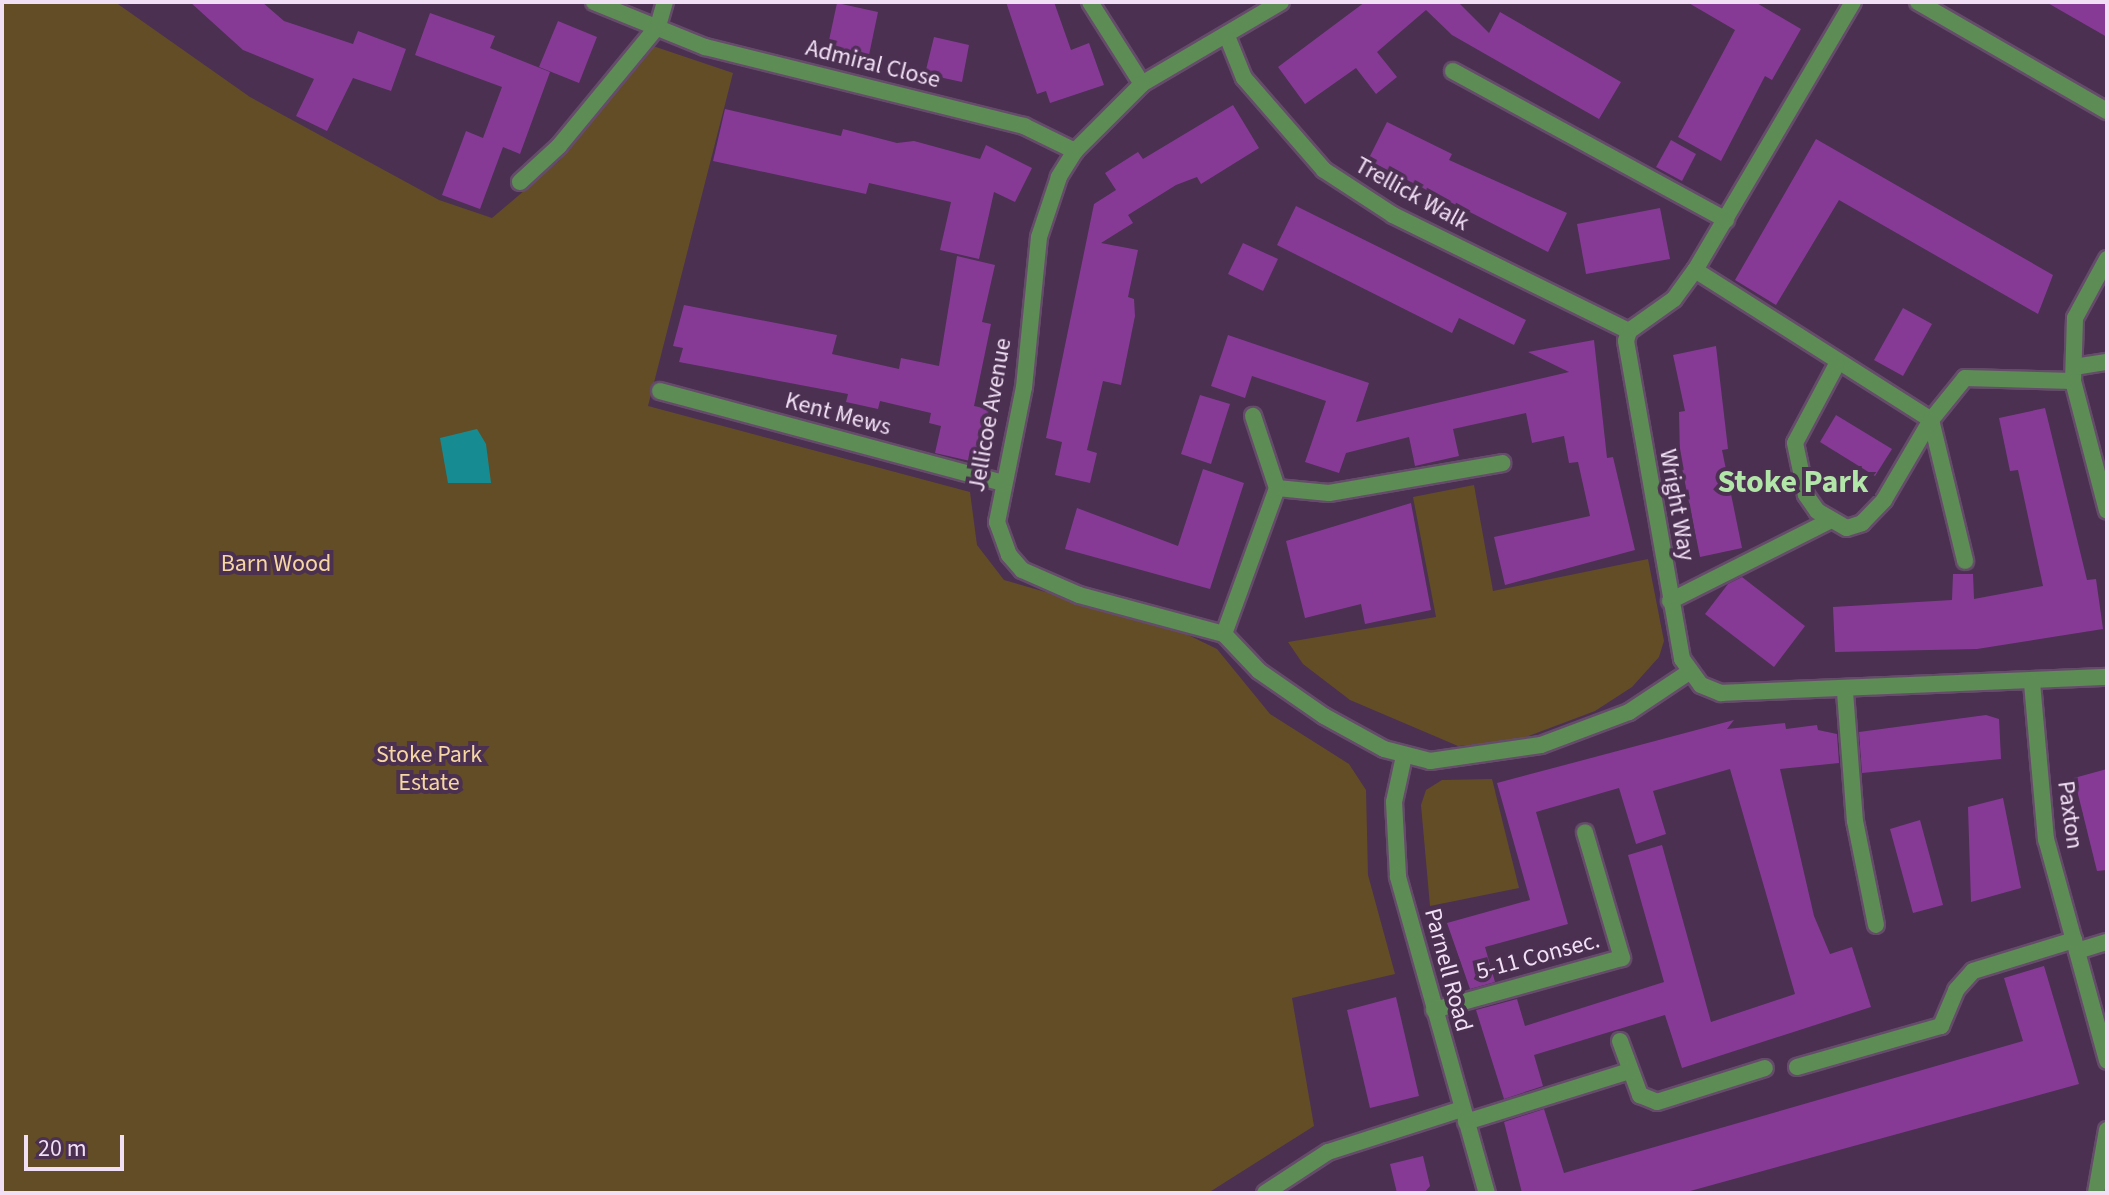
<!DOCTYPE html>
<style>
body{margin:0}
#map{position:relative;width:2109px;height:1195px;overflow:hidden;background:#4b3051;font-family:"Source Sans 3",sans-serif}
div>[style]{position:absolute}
.green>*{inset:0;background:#634d27}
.water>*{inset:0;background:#168c92}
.building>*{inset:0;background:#863a96}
.roads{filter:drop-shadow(2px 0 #664c6b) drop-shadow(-2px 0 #664c6b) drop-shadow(0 2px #664c6b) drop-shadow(0 -2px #664c6b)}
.lane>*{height:16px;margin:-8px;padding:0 8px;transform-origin:8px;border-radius:8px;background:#5d8d55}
.street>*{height:16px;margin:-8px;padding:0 8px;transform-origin:8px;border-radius:8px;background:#5d8d55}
span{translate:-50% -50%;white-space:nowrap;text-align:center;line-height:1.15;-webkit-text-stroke:8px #4b3051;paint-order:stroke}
.street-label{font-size:24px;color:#f1e0f5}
.park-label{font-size:24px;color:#f6d7a3}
.district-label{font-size:32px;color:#b2e6a8;font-weight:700}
.frame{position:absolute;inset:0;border:4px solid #f1e0f5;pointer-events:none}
.scale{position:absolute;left:24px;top:1135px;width:100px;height:36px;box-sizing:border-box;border:4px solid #f1e0f5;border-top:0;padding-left:10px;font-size:24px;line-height:28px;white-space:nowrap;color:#f1e0f5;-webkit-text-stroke:6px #4b3051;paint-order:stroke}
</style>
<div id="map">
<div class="green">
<div style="clip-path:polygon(2px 2px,115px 2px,250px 97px,439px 200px,492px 218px,559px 161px,650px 45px,733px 73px,648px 406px,970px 492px,977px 545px,1004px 580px,1178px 630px,1217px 649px,1270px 714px,1349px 764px,1366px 790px,1368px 875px,1395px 974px,1292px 998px,1314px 1126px,1208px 1193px,2px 1193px)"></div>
<div style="clip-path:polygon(1474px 485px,1493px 591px,1648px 559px,1664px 641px,1659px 657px,1632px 687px,1595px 711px,1515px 741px,1458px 746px,1350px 700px,1303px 664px,1288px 642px,1436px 617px,1413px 497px)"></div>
<div style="clip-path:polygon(1492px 779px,1519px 888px,1430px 906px,1421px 805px,1426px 790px,1442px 780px)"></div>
</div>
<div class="water">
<div style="clip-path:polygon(477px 429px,486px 444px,491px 483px,448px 483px,440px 438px)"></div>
</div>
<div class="building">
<div style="clip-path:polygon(190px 2px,262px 2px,284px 21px,353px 44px,358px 31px,406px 49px,391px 91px,353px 78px,327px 131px,296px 116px,314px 79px,243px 50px)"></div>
<div style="clip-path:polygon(1006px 2px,1054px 2px,1071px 50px,1089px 43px,1104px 85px,1050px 103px,1046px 91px,1037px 94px)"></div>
<div style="clip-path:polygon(1365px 2px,1458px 2px,1489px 33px,1500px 12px,1621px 82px,1599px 119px,1452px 35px,1426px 10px,1377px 52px,1397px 77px,1376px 94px,1356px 68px,1305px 104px,1278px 67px)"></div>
<div style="clip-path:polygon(1687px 2px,1755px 2px,1801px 29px,1772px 80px,1765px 76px,1721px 161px,1678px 137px,1735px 30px)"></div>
<div style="clip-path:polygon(2046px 2px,2107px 2px,2107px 37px)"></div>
<div style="clip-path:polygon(837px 3px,878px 12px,869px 55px,828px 45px)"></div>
<div style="clip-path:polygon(430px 13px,495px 36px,490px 48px,550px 72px,520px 154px,503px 147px,480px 209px,442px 195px,466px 131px,483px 138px,502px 87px,415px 55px)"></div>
<div style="clip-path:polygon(558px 21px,597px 37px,579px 83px,539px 67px)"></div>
<div style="clip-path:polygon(934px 37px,969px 45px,962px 82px,925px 74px)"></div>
<div style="clip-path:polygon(1233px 105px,1259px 148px,1201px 184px,1197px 177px,1176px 185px,1128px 215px,1133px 223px,1101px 243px,1138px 250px,1128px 297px,1134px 299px,1135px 316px,1121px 385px,1103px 381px,1087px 450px,1097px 453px,1090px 483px,1055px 475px,1062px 442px,1046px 438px,1094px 204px,1116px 190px,1105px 173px,1138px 152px,1143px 159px)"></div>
<div style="clip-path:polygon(725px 109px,841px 136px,843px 129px,897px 143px,914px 141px,980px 159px,986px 145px,1032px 168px,1015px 202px,994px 192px,979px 259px,940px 250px,951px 202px,869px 183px,866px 194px,713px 161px)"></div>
<div style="clip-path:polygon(1387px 122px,1452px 154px,1449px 160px,1567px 213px,1548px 252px,1368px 160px)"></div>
<div style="clip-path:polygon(1816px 139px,2053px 275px,2038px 314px,1839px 200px,1776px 305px,1735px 280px)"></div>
<div style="clip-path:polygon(1671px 140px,1696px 154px,1682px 181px,1656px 167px)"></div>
<div style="clip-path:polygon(1296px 206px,1526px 320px,1514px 345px,1459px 318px,1452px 333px,1277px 245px)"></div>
<div style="clip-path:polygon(1660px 208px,1670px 259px,1586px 274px,1577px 224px)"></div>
<div style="clip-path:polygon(1243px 243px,1278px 259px,1263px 291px,1228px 274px)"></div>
<div style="clip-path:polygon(957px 256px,995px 265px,982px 322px,991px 324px,974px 406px,989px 409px,979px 463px,935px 453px,941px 426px,929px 423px,931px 413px,880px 401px,878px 409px,846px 402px,848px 394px,679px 362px,683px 348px,673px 346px,684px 305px,837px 335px,832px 354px,899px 369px,901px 358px,939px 366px)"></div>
<div style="clip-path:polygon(1903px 308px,1932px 324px,1903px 376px,1874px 360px)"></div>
<div style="clip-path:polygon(1228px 335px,1369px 383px,1356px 422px,1569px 372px,1528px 352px,1594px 340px,1607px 458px,1613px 457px,1635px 550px,1505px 585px,1494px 537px,1590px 516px,1578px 462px,1569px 463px,1564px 436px,1532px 443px,1526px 413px,1453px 429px,1459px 456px,1415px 466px,1409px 437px,1346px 453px,1339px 473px,1305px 462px,1326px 401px,1252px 376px,1245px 398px,1211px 386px)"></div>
<div style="clip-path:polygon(1716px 346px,1728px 449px,1722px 450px,1742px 548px,1700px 557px,1680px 458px,1679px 412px,1685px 411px,1673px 355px)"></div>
<div style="clip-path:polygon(1200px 395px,1230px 404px,1211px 464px,1181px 454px)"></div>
<div style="clip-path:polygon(2045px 408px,2087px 580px,2096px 579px,2103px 629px,1977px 649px,1835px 652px,1833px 607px,1952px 600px,1953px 574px,1973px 574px,1974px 599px,2043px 586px,2018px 470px,2010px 471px,1999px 418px)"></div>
<div style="clip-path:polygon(1836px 415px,1892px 449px,1875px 476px,1820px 442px)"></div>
<div style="clip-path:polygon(1203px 469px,1244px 483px,1210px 589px,1065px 549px,1077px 508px,1178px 546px)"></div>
<div style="clip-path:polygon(1411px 503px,1431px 610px,1365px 624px,1361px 604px,1305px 618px,1286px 541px)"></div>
<div style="clip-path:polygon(1742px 577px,1805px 626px,1774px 667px,1705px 614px,1728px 584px)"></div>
<div style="clip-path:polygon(1986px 715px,1999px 719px,2001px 759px,1862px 773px,1859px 732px)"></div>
<div style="clip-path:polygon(1734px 720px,1727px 729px,1785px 723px,1786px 729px,1817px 725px,1818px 730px,1837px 734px,1839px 763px,1780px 769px,1814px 916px,1830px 954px,1852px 947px,1871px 1007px,1682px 1068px,1665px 1015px,1534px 1055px,1543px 1086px,1504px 1099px,1476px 1010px,1517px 999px,1525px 1026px,1664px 982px,1628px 855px,1662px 845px,1711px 1022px,1795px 994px,1730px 769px,1653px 791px,1666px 834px,1636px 844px,1619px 788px,1536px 812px,1568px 924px,1485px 947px,1495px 982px,1470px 989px,1447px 923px,1530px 900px,1497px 783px)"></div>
<div style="clip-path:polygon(2107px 769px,2107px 870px,2097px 871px,2074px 778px)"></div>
<div style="clip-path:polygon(2003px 798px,2021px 888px,1971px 902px,1968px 807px)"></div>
<div style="clip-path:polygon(1920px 820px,1943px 905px,1913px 913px,1890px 829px)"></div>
<div style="clip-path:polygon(2044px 966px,2079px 1084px,1683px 1193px,1522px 1193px,1504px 1122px,1544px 1109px,1564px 1173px,2023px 1041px,2004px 978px)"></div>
<div style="clip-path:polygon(1396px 997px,1419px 1096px,1370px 1108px,1347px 1010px)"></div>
<div style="clip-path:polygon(1423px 1156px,1430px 1186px,1424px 1193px,1397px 1193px,1390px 1164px)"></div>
</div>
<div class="roads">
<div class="lane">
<div style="left:1931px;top:420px;width:145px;rotate:76.4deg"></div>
<div style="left:1670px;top:601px;width:180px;rotate:-26.7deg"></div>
<div style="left:1845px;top:692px;width:129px;rotate:85.6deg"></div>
<div style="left:1855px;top:821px;width:106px;rotate:78.6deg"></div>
</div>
<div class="street">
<div style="left:594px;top:2px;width:120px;rotate:22.1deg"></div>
<div style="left:705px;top:47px;width:329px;rotate:13.9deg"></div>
<div style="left:1024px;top:126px;width:57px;rotate:26.1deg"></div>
<div style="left:1090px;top:2px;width:97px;rotate:57.6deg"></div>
<div style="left:1281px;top:2px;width:161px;rotate:149.5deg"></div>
<div style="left:1142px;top:84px;width:95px;rotate:135deg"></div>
<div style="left:1075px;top:151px;width:31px;rotate:122deg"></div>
<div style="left:1059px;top:177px;width:63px;rotate:108.4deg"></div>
<div style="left:1039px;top:237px;width:151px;rotate:95.7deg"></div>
<div style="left:1024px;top:387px;width:138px;rotate:101.3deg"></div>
<div style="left:997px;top:522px;width:35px;rotate:70deg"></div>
<div style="left:1009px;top:555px;width:20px;rotate:49deg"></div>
<div style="left:1022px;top:570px;width:62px;rotate:23.7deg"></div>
<div style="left:1079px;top:595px;width:150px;rotate:15.1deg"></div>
<div style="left:1224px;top:634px;width:51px;rotate:46.6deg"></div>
<div style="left:1259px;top:671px;width:79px;rotate:34.7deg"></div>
<div style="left:1324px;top:716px;width:68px;rotate:28.8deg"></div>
<div style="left:1384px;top:749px;width:48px;rotate:14.6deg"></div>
<div style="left:1430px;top:761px;width:112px;rotate:-8.2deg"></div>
<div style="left:1541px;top:745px;width:94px;rotate:-20.6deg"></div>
<div style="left:1629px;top:712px;width:72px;rotate:-33.7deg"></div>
<div style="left:1853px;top:2px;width:311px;rotate:120.5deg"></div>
<div style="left:1695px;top:270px;width:36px;rotate:126deg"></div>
<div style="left:1674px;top:299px;width:55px;rotate:144.6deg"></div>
<div style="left:1629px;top:331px;width:10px;rotate:107deg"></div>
<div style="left:1626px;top:341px;width:323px;rotate:80deg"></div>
<div style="left:1682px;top:659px;width:32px;rotate:54deg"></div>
<div style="left:1701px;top:685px;width:22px;rotate:22deg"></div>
<div style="left:1721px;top:693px;width:386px;rotate:-2.4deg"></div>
<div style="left:1918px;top:2px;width:218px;rotate:30deg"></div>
<div style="left:1227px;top:36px;width:45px;rotate:68deg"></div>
<div style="left:1244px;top:78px;width:122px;rotate:49deg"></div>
<div style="left:1324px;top:170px;width:82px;rotate:33.1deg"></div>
<div style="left:1393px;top:215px;width:263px;rotate:26.2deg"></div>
<div style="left:1453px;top:71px;width:311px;rotate:28.6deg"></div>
<div style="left:520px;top:182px;width:53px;rotate:-42.7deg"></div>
<div style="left:559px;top:146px;width:156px;rotate:-50.5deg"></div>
<div style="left:658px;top:26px;width:25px;rotate:-74deg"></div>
<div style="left:2107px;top:259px;width:67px;rotate:118.5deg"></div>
<div style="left:2075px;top:318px;width:63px;rotate:91.8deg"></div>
<div style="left:2073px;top:381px;width:134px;rotate:75.3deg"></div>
<div style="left:1695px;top:270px;width:280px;rotate:32.4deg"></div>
<div style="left:1837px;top:364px;width:89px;rotate:118deg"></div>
<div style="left:1795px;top:443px;width:53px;rotate:78.1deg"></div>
<div style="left:1806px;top:495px;width:19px;rotate:55deg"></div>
<div style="left:1817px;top:511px;width:34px;rotate:30deg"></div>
<div style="left:1847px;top:528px;width:16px;rotate:-18deg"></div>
<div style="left:1862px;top:523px;width:32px;rotate:-46deg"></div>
<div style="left:1884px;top:500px;width:93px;rotate:-59.6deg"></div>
<div style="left:1931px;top:420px;width:54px;rotate:-51deg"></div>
<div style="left:1965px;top:378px;width:108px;rotate:1.6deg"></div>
<div style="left:2074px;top:367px;width:33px;rotate:-9deg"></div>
<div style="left:660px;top:391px;width:355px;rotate:15deg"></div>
<div style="left:1277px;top:488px;width:52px;rotate:5.5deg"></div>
<div style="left:1329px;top:493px;width:176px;rotate:-9.8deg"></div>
<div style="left:1224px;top:634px;width:155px;rotate:-70deg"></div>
<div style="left:1277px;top:488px;width:76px;rotate:-108.4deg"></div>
<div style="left:2032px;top:683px;width:157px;rotate:84.9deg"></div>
<div style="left:2046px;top:839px;width:230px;rotate:74.6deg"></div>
<div style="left:1404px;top:756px;width:47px;rotate:102.3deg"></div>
<div style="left:1394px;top:802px;width:75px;rotate:86.9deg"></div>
<div style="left:1398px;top:877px;width:328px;rotate:74.3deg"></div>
<div style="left:2077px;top:951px;width:31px;rotate:-17deg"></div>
<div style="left:1434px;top:1010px;width:195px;rotate:-15.5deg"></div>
<div style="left:1622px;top:958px;width:131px;rotate:-106.4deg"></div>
<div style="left:1620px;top:1041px;width:58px;rotate:69.7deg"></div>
<div style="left:1640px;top:1095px;width:18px;rotate:22deg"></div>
<div style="left:1657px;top:1102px;width:113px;rotate:-17.5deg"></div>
<div style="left:1797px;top:1067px;width:150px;rotate:-15.9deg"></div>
<div style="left:1941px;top:1026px;width:39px;rotate:-67deg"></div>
<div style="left:1956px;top:990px;width:25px;rotate:-48deg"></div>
<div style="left:1973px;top:971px;width:106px;rotate:-17.1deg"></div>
<div style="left:1466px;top:1122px;width:172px;rotate:-17.3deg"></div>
<div style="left:1265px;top:1193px;width:75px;rotate:-33.1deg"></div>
<div style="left:1328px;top:1152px;width:141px;rotate:-17.8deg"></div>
<div style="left:2096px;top:1193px;width:64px;rotate:-80.1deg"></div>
</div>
</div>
<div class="street-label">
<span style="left:873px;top:64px;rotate:14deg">Admiral Close</span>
<span style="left:1412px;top:194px;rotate:29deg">Trellick Walk</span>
<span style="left:838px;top:414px;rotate:15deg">Kent Mews</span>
<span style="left:990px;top:415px;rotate:-80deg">Jellicoe Avenue</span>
<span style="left:1677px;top:505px;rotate:80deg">Wright Way</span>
<span style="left:2070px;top:815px;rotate:82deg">Paxton</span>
<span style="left:1538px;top:956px;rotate:-15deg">5-11 Consec.</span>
<span style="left:1448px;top:970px;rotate:75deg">Parnell Road</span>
</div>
<div class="park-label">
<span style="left:276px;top:564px">Barn Wood</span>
<span style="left:429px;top:769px">Stoke Park<br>Estate</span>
</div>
<div class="district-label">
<span style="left:1793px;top:482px">Stoke Park</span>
</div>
<div class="frame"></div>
<div class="scale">20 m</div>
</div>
